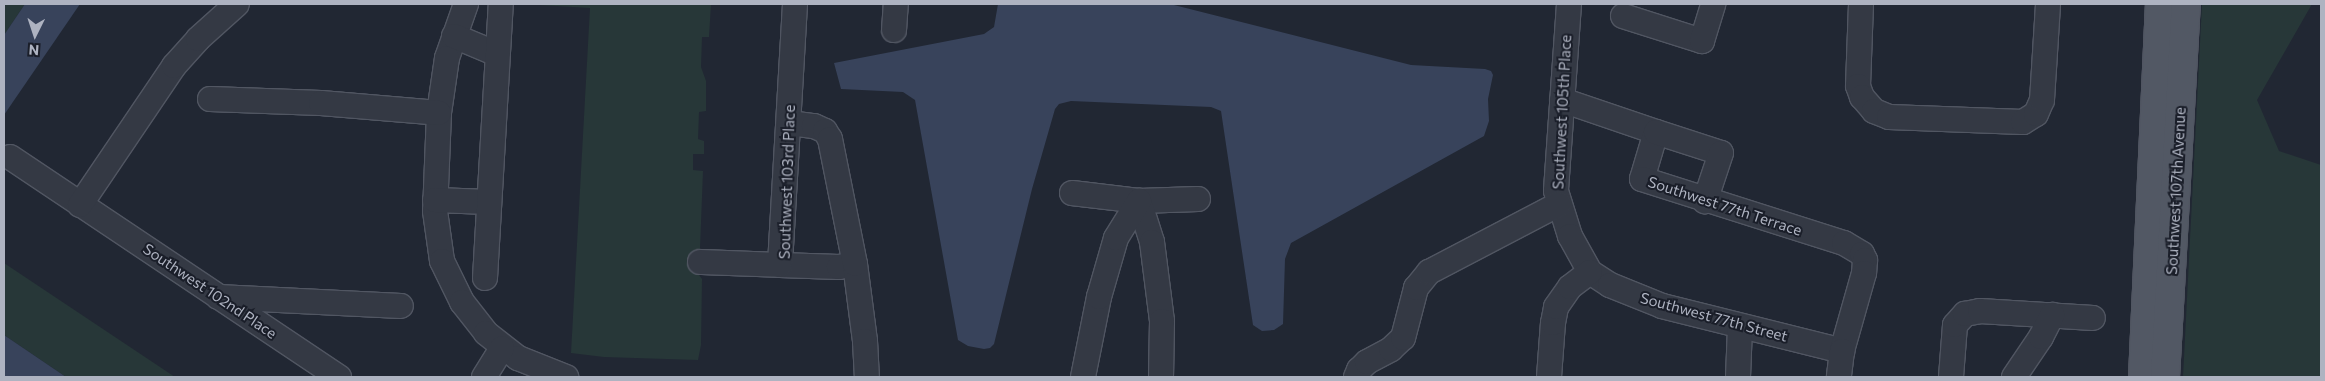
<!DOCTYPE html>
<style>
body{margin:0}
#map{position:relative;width:2325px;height:381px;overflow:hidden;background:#212733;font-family:Commissioner,sans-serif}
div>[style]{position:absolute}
.green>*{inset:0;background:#273738}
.water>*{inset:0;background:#38435b}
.roads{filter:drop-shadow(1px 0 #515662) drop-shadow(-1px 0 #515662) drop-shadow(0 1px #515662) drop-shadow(0 -1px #515662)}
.minor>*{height:24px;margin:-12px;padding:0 12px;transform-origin:12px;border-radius:12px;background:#343944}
.major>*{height:28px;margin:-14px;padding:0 14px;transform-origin:14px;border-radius:14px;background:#525864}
span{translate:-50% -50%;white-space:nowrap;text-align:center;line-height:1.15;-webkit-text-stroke:4px #1a1e29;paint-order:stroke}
.street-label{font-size:15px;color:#aeb3c1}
.frame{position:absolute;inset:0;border:5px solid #aeb3c1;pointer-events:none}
.north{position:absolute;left:10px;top:10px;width:50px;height:50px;-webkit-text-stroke:4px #1a1e29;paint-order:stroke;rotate:184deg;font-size:14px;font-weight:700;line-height:20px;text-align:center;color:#aeb3c1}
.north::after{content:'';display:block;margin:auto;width:18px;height:22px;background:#aeb3c1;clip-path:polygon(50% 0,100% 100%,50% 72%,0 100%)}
</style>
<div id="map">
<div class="green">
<div style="clip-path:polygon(4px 4px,25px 4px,4px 35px)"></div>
<div style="clip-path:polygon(522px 4px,711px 4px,709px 37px,702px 37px,701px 67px,706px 81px,706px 111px,699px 112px,698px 139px,704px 141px,704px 154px,693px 154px,693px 170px,703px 171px,699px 275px,702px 279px,701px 345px,698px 360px,604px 357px,571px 353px,590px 8px)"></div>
<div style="clip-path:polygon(2202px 4px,2312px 4px,2257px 100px,2279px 151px,2321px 165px,2321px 377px,2183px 377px)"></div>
<div style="clip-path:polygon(4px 263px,175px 377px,66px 377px,4px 335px)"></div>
</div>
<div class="water">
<div style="clip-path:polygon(25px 4px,80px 4px,4px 115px,4px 35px)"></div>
<div style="clip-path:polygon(998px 4px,1170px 4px,1411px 65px,1485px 69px,1491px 71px,1493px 75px,1488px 99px,1489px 121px,1484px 136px,1291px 243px,1285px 259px,1283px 324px,1274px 330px,1262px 331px,1253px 325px,1221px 111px,1211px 107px,1071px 101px,1059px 104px,1055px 109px,1032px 189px,994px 344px,990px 348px,984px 349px,968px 346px,958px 340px,915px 100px,903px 92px,841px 89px,834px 63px,984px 34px,994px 27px)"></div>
<div style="clip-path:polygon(4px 335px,66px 377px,4px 377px)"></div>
</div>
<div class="roads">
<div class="minor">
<div style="left:466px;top:4px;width:57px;rotate:109.4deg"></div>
<div style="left:447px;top:58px;width:56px;rotate:98.3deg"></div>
<div style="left:439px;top:113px;width:98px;rotate:92.3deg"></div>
<div style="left:435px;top:211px;width:50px;rotate:82deg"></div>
<div style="left:442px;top:261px;width:46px;rotate:64deg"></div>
<div style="left:462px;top:302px;width:39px;rotate:52deg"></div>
<div style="left:486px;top:333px;width:41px;rotate:38deg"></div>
<div style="left:518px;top:358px;width:52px;rotate:21.6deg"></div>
<div style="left:795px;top:4px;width:261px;rotate:93.3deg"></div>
<div style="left:780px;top:265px;width:59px;rotate:1.9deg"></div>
<div style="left:839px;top:267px;width:16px;rotate:-11deg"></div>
<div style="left:855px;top:264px;width:78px;rotate:82.6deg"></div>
<div style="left:865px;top:341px;width:36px;rotate:87deg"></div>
<div style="left:1569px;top:4px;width:187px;rotate:94deg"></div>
<div style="left:1556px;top:191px;width:47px;rotate:72.7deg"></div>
<div style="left:1570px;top:236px;width:41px;rotate:60.9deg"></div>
<div style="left:1590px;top:272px;width:24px;rotate:33deg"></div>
<div style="left:1610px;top:285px;width:56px;rotate:22deg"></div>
<div style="left:1662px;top:306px;width:186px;rotate:14deg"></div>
<div style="left:1861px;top:4px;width:82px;rotate:92.1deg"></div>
<div style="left:1858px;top:86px;width:12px;rotate:70deg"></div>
<div style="left:1862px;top:97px;width:18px;rotate:49deg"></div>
<div style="left:1874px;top:111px;width:16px;rotate:22deg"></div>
<div style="left:1889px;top:117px;width:134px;rotate:2.1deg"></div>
<div style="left:2023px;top:122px;width:15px;rotate:-32deg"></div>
<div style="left:2036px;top:114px;width:15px;rotate:-67deg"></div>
<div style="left:2042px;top:100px;width:96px;rotate:-86.4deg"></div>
<div style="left:1623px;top:16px;width:83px;rotate:17.6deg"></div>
<div style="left:1702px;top:41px;width:39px;rotate:-73deg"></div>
<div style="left:894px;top:30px;width:26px;rotate:-86deg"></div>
<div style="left:454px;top:36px;width:47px;rotate:22.7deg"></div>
<div style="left:210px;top:99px;width:111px;rotate:2.1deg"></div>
<div style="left:321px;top:103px;width:118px;rotate:4.8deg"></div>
<div style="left:1562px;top:100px;width:99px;rotate:18.8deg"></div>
<div style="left:1656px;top:132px;width:49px;rotate:106.6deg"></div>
<div style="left:1642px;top:179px;width:212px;rotate:17.6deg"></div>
<div style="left:1844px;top:243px;width:21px;rotate:31deg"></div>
<div style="left:1862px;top:254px;width:7px;rotate:63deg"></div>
<div style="left:1865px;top:260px;width:13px;rotate:94deg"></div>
<div style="left:1864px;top:273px;width:81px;rotate:105.8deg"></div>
<div style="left:1842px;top:351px;width:26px;rotate:97deg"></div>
<div style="left:789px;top:123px;width:25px;rotate:7deg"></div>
<div style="left:814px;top:126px;width:12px;rotate:24deg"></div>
<div style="left:825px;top:131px;width:9px;rotate:58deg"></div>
<div style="left:830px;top:139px;width:127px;rotate:78.7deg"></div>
<div style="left:1656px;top:132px;width:68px;rotate:17.9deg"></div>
<div style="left:1721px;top:153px;width:51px;rotate:108.4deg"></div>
<div style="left:10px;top:157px;width:396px;rotate:33.8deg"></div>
<div style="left:1072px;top:193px;width:67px;rotate:6.8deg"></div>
<div style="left:1139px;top:201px;width:59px;rotate:-1.9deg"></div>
<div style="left:435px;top:200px;width:54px;rotate:2.1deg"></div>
<div style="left:1139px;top:201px;width:43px;rotate:72.4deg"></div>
<div style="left:1152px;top:242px;width:80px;rotate:82.8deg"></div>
<div style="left:1162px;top:321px;width:56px;rotate:91deg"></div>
<div style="left:80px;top:205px;width:168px;rotate:-55.9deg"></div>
<div style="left:174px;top:66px;width:36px;rotate:-48deg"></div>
<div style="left:198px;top:39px;width:52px;rotate:-41.9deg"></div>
<div style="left:700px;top:262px;width:80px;rotate:2.1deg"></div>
<div style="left:485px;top:278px;width:274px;rotate:-86.7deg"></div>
<div style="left:218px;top:297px;width:183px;rotate:2.8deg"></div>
<div style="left:484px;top:377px;width:34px;rotate:-58deg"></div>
<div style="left:1083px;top:377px;width:82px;rotate:-78.7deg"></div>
<div style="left:1099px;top:297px;width:61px;rotate:-73.9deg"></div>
<div style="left:1116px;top:238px;width:44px;rotate:-58.1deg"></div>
<div style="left:1356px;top:377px;width:8px;rotate:-67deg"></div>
<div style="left:1359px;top:370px;width:11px;rotate:-45deg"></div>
<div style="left:1367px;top:362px;width:27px;rotate:-28deg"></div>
<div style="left:1391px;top:349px;width:16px;rotate:-43deg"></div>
<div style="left:1403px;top:338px;width:52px;rotate:-75.4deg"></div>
<div style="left:1416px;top:288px;width:21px;rotate:-51deg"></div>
<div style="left:1429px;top:272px;width:147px;rotate:-27.6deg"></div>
<div style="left:1549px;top:377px;width:54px;rotate:-85.8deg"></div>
<div style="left:1553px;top:323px;width:16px;rotate:-79deg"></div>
<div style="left:1556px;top:307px;width:24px;rotate:-55deg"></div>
<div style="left:1570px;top:287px;width:25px;rotate:-37deg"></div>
<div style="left:1738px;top:377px;width:50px;rotate:-87.7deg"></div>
<div style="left:1951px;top:377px;width:52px;rotate:-85.6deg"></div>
<div style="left:1955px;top:325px;width:15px;rotate:-48deg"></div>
<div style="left:1965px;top:314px;width:15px;rotate:-11deg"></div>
<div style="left:1980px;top:311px;width:113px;rotate:3.5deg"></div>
<div style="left:2014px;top:377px;width:48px;rotate:-56deg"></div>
<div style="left:2041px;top:337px;width:25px;rotate:-63deg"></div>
</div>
<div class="major">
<div style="left:2143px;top:377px;width:373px;rotate:-87.4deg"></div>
<div style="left:2165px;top:377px;width:374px;rotate:-86.8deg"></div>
</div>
</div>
<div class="street-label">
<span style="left:1562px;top:112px;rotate:-87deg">Southwest 105th Place</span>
<span style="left:787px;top:182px;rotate:-88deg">Southwest 103rd Place</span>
<span style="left:2176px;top:191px;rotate:-87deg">Southwest 107th Avenue</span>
<span style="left:1725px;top:206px;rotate:18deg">Southwest 77th Terrace</span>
<span style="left:210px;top:291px;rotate:34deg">Southwest 102nd Place</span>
<span style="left:1714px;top:317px;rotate:15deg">Southwest 77th Street</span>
</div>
<div class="frame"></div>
<div class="north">N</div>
</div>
